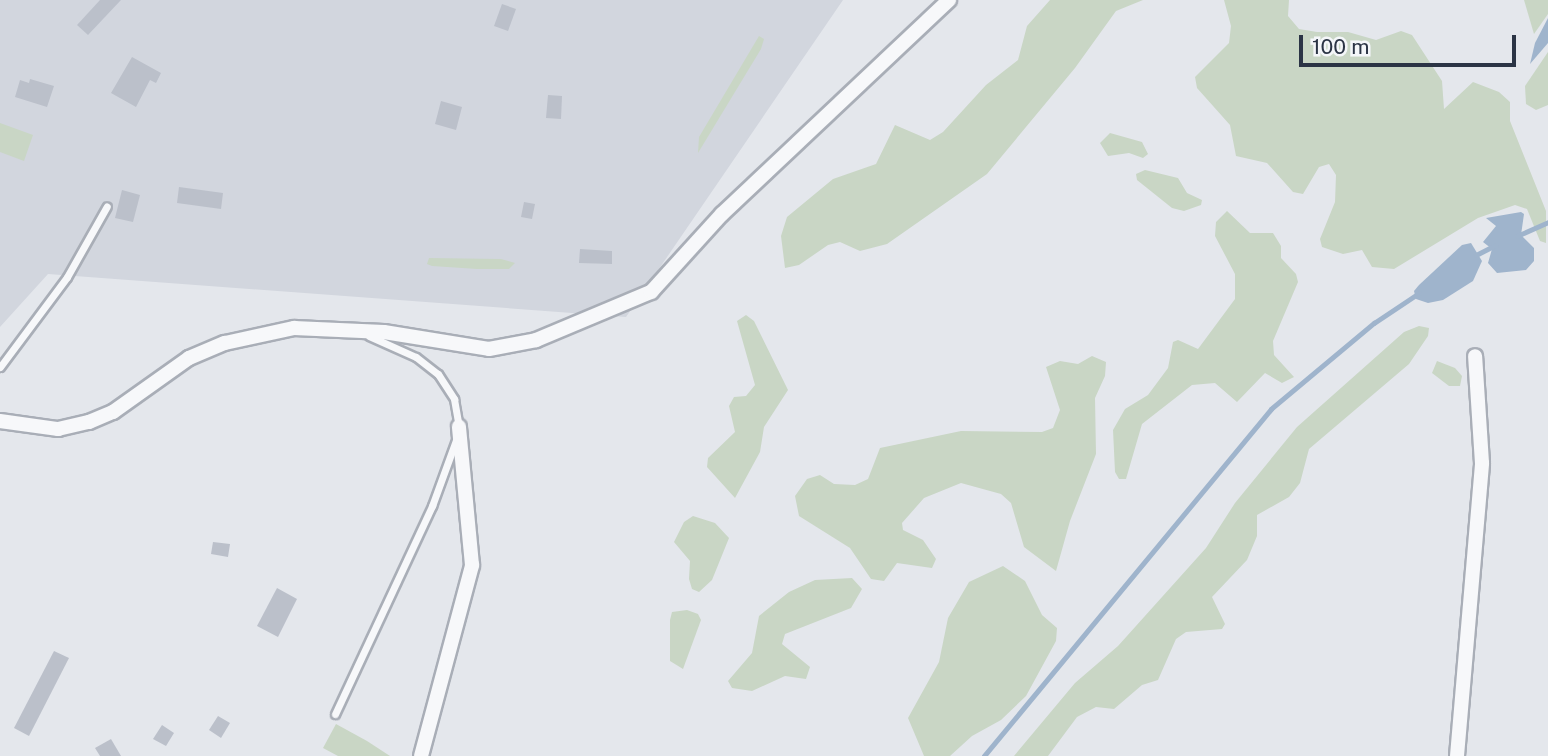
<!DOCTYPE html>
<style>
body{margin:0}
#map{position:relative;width:1548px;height:756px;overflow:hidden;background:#e4e7ec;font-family:"Public Sans",sans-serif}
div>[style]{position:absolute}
.built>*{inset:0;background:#d2d6de}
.green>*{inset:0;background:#c9d6c5}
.water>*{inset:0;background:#9fb4cc}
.stream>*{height:4.5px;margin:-2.25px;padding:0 2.25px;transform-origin:2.25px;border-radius:2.25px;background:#9fb4cc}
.building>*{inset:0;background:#bbc0ca}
.roads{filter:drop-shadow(2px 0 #a9aeb7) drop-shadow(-2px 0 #a9aeb7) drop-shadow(0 2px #a9aeb7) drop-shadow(0 -2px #a9aeb7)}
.service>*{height:7px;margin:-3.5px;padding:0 3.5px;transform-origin:3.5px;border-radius:3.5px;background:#f7f8fa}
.minor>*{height:14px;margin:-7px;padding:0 7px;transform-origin:7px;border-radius:7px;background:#f7f8fa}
span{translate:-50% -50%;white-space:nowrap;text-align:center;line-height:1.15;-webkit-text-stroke:5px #f4f6f9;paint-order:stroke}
.scale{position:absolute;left:1299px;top:35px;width:217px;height:32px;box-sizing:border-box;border:4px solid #2b3445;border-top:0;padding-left:9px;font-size:21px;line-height:24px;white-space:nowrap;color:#2b3445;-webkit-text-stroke:5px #f4f6f9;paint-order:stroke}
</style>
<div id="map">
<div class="built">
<div style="clip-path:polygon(0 0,843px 0,626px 317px,48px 274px,0 327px)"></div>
</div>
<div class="green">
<div style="clip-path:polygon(1050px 0,1143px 0,1116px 11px,1075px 68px,987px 174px,887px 244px,860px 251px,840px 242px,828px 245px,799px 265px,785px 268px,781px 236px,787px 217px,833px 179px,876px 164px,895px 125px,930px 140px,943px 132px,986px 85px,1018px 60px,1027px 26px)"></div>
<div style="clip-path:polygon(1224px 0,1289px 0,1288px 16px,1299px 29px,1317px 32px,1348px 32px,1376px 40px,1401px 31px,1412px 35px,1442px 81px,1444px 109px,1473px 82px,1499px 92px,1510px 102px,1510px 121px,1546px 211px,1546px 243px,1540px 241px,1527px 209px,1515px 205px,1478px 218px,1394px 269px,1372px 267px,1362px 250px,1343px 254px,1322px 247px,1320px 239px,1335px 202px,1336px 175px,1329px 164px,1319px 167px,1303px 194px,1293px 192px,1267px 163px,1236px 156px,1230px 125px,1197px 88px,1195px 77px,1229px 43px,1231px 26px)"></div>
<div style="clip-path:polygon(1524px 0,1548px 0,1548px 14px,1534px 34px)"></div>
<div style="clip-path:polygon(759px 36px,764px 39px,761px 49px,698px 153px,699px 137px)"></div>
<div style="clip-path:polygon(1548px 52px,1548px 105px,1536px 110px,1526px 104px,1525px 86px)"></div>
<div style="clip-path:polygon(0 123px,33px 135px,24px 161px,0 152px)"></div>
<div style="clip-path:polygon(1110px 133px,1142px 142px,1148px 154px,1143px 158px,1129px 153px,1108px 156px,1100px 143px)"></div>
<div style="clip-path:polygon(1145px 170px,1178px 178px,1187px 193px,1202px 200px,1201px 205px,1184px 211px,1172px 208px,1137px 180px,1136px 174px)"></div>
<div style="clip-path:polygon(1227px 211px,1250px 233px,1273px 233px,1281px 246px,1281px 258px,1296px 274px,1298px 282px,1273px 341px,1274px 355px,1294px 377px,1282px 383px,1265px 373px,1237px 402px,1215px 383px,1192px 385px,1142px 424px,1126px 479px,1119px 479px,1115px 472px,1113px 430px,1125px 409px,1148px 395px,1168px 368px,1173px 342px,1178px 340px,1198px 349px,1235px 299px,1235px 274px,1215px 236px,1216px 222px)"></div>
<div style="clip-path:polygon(429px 258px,501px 259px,515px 263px,509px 269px,477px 269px,432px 266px,427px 264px)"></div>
<div style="clip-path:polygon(746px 315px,754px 321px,788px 390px,764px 427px,760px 452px,735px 498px,707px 467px,708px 458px,735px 432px,729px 406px,734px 397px,746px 396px,755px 385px,737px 321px)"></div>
<div style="clip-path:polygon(1419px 326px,1429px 328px,1428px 336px,1409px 364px,1309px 449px,1300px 483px,1289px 497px,1257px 515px,1257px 536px,1247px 560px,1212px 597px,1225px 624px,1222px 629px,1186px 632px,1176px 639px,1158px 680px,1142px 685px,1114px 709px,1096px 707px,1077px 717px,1048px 756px,1014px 756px,1075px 683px,1118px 646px,1206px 548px,1235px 503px,1297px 427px,1404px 332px)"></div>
<div style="clip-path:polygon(1092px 356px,1106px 362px,1105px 376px,1095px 398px,1096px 454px,1070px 521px,1056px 571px,1024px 547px,1011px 503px,1001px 494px,961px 483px,924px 498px,902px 523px,903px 530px,923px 540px,936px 559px,932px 568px,897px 563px,884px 581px,871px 579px,850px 548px,799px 516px,795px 496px,807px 479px,820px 475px,834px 484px,855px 485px,868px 479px,880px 448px,961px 431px,1042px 432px,1053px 428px,1060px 410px,1046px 367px,1060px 361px,1078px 364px)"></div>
<div style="clip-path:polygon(1437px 361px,1455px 368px,1462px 376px,1460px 386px,1449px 386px,1432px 373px)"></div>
<div style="clip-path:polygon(693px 516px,715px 523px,729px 538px,712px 580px,699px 592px,692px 589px,689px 579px,690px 561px,674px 542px,684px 522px)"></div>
<div style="clip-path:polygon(1003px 566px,1025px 581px,1042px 615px,1057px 628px,1056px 641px,1026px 696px,1001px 720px,972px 736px,950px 756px,924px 756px,908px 718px,939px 662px,948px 618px,969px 582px)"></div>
<div style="clip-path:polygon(852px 578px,862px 589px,851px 608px,785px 634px,782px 644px,810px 667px,806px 679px,785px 676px,752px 691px,732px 688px,728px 681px,752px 653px,759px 616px,789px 592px,815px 580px)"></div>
<div style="clip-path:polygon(687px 610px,698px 614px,701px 620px,683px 669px,670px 661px,670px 620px,672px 612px)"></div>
<div style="clip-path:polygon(336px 724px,367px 741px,390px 756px,338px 756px,323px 748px)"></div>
</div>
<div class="water">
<div style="clip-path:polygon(1548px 18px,1548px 43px,1530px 64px,1535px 43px)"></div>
<div style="clip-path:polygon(1521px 212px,1524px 214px,1521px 235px,1534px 248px,1534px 261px,1526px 270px,1497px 273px,1488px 263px,1492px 249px,1483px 242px,1496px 226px,1486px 218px)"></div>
<div style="clip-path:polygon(1471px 243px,1482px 261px,1473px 281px,1443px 300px,1428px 303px,1416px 299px,1414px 291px,1419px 285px,1462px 245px)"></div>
</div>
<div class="stream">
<div style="left:1517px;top:236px;width:34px;rotate:-24deg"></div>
<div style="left:1476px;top:255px;width:22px;rotate:-27deg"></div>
<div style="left:984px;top:756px;width:450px;rotate:-50.4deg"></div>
<div style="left:1271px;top:409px;width:134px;rotate:-39.9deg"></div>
<div style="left:1374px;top:323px;width:54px;rotate:-33.7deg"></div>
</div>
<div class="building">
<div style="clip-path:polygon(100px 0,121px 0,88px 35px,77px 25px)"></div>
<div style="clip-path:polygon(502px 4px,516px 9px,508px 31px,494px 26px)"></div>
<div style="clip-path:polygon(132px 57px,161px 73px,156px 83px,150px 80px,136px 107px,111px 93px)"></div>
<div style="clip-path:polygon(30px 79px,54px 86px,47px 107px,15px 97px,20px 80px,29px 83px)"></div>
<div style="clip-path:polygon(548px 95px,562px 96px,561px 119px,546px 118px)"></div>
<div style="clip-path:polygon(441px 101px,462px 107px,456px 130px,435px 124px)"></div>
<div style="clip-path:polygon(179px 187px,223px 193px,221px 209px,177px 203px)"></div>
<div style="clip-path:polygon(122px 190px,140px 195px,133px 222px,115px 218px)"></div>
<div style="clip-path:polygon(524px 202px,535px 204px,532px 219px,521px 217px)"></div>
<div style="clip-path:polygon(580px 249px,612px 251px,612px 264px,579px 263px)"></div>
<div style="clip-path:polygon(213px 542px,230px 544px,228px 557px,211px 554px)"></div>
<div style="clip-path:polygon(277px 588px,297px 599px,278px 637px,257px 626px)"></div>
<div style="clip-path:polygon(54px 651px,69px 658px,29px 736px,14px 728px)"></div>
<div style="clip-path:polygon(218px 716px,230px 723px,221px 738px,209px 730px)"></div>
<div style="clip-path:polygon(162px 725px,174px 733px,166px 746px,153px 739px)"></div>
<div style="clip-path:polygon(111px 739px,121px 756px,100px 756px,95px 748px)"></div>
</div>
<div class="roads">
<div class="service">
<div style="left:369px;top:336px;width:51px;rotate:24.1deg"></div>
<div style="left:416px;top:357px;width:28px;rotate:38deg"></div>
<div style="left:438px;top:374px;width:30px;rotate:57deg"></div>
<div style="left:454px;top:399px;width:29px;rotate:80deg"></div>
<div style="left:0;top:367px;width:112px;rotate:-53.3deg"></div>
<div style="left:67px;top:277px;width:81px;rotate:-60.6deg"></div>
<div style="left:335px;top:714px;width:230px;rotate:-65deg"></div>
<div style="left:432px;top:506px;width:70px;rotate:-70deg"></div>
</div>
<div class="minor">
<div style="left:0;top:421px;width:59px;rotate:7.9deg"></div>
<div style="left:58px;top:429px;width:32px;rotate:-13deg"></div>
<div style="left:89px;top:422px;width:26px;rotate:-23deg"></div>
<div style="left:113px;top:412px;width:93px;rotate:-35.4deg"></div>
<div style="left:189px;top:358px;width:39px;rotate:-23deg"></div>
<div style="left:225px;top:343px;width:71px;rotate:-12.3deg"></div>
<div style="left:294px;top:328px;width:90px;rotate:2.5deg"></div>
<div style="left:384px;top:332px;width:106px;rotate:9.2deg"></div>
<div style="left:489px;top:349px;width:48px;rotate:-10.8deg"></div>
<div style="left:536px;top:340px;width:125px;rotate:-22.7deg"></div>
<div style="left:651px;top:292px;width:105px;rotate:-47.7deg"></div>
<div style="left:722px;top:214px;width:312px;rotate:-43.3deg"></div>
<div style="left:421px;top:756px;width:198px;rotate:-75deg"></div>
<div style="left:472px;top:565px;width:139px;rotate:-95.4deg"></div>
<div style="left:1457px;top:756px;width:294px;rotate:-85.1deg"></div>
<div style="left:1482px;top:463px;width:107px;rotate:-93.7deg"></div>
</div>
</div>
<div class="scale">100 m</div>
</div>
